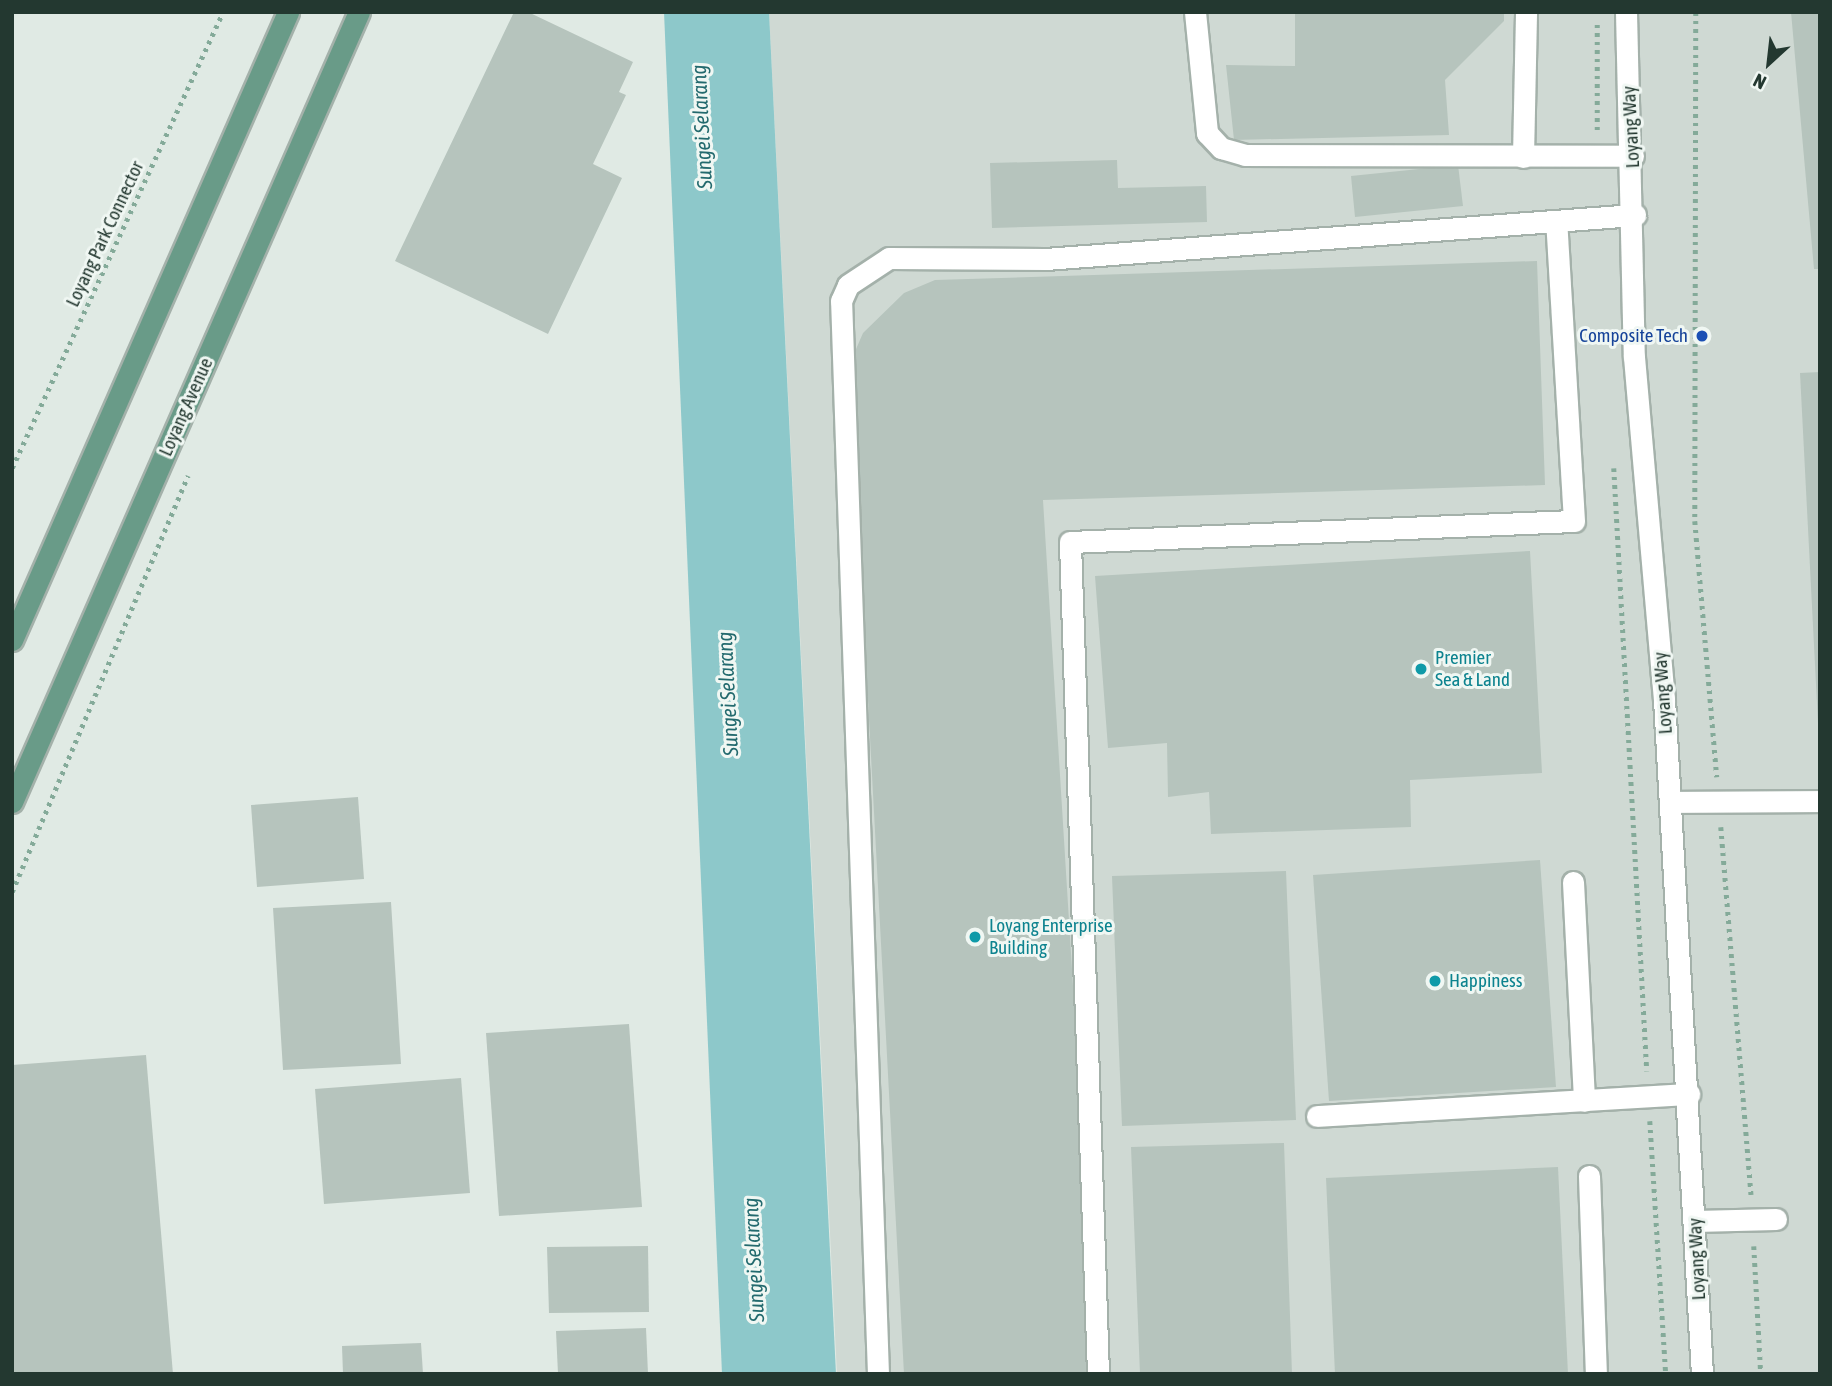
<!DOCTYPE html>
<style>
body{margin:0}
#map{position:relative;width:1832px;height:1386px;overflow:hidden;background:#e0eae4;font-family:"Asap Condensed",sans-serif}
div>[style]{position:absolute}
.built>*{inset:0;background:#cfd9d3}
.water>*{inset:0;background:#8dc8ca}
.building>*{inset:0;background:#b6c4bd}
.path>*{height:4.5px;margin-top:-2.25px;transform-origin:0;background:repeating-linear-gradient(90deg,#84aa99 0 3.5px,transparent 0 8.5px)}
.roads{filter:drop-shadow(2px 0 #a4b1aa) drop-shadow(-2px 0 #a4b1aa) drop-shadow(0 2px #a4b1aa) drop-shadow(0 -2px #a4b1aa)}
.minor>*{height:21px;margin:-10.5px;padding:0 10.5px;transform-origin:10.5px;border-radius:10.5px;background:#fff}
.major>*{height:21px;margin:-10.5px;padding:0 10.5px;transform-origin:10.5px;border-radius:10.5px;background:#699b88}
.dots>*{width:19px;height:19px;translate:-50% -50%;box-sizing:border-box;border:4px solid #f0f7f3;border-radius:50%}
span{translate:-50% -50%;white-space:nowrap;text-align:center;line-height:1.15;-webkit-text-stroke:6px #f0f7f3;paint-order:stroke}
.street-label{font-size:19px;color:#233830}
.transit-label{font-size:19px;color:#164399}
.right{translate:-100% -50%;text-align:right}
.culture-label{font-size:19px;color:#0d838f}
.left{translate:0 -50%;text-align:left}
.water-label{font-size:21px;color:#236a6e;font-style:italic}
.frame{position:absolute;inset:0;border:14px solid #233830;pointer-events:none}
.north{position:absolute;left:1734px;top:28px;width:70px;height:70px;-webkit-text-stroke:5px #f0f7f3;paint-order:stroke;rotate:207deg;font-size:19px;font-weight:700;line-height:28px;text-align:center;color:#233830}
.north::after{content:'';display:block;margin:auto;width:24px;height:32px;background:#233830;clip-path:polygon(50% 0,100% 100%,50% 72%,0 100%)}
</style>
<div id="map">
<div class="built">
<div style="clip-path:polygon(769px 12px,1820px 12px,1820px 1374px,837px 1374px)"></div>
</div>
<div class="water">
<div style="clip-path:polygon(664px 12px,769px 12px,836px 1374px,722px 1374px)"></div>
</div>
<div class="building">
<div style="clip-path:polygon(514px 12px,528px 12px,633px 62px,619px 92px,626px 95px,593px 164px,622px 178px,548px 334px,395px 261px)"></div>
<div style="clip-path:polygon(1295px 12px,1504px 12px,1504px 21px,1445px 80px,1449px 135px,1234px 140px,1226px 65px,1295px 66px)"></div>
<div style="clip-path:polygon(1791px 12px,1820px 12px,1820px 269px,1814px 269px)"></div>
<div style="clip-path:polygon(1117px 160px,1118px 188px,1206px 186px,1207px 222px,992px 228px,990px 163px)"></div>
<div style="clip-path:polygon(1458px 165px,1463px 206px,1355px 217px,1351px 176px)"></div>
<div style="clip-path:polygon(1537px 261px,1545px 485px,1043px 500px,1097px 1374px,904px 1374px,850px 363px,863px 333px,904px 293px,935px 280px)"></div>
<div style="clip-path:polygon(1820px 372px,1820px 723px,1818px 723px,1800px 373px)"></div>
<div style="clip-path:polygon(1530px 551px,1542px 773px,1410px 780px,1411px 827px,1211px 834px,1209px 792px,1168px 797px,1167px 743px,1108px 748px,1095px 576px)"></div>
<div style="clip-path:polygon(358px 797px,364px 879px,257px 887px,251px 805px)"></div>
<div style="clip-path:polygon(1540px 860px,1556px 1087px,1329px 1101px,1313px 875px)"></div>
<div style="clip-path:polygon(1286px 871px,1296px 1120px,1122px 1126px,1112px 876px)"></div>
<div style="clip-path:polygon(391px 902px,401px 1064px,283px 1070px,273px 908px)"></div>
<div style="clip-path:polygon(629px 1024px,642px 1207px,499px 1216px,486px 1033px)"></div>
<div style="clip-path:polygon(146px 1055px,173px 1374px,12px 1374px,12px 1065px)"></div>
<div style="clip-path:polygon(461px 1078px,470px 1193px,324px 1204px,315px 1089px)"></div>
<div style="clip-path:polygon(1284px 1143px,1292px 1374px,1140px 1374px,1131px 1147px)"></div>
<div style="clip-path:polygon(1558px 1167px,1568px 1374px,1335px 1374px,1326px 1178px)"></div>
<div style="clip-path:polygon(648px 1246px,649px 1312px,549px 1313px,547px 1247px)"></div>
<div style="clip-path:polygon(646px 1328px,648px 1374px,558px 1374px,556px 1331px)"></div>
<div style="clip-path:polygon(421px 1343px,423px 1374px,343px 1374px,342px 1346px)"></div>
</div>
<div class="path">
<div style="left:1696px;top:12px;width:509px;rotate:90.11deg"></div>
<div style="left:1695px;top:521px;width:257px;rotate:85.1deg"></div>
<div style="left:1597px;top:130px;width:110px;rotate:-90deg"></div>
<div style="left:12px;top:468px;width:502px;rotate:-65.17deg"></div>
<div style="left:1614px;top:468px;width:604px;rotate:86.87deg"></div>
<div style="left:1721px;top:827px;width:369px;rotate:85.3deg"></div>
<div style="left:12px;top:892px;width:452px;rotate:-67.1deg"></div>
<div style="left:1650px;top:1121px;width:254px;rotate:86.4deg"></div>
<div style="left:1754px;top:1246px;width:128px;rotate:86.9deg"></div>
</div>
<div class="roads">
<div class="minor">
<div style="left:1195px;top:12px;width:122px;rotate:84.3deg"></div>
<div style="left:1207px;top:133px;width:21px;rotate:47deg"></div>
<div style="left:1221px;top:148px;width:25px;rotate:16deg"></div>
<div style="left:1245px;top:155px;width:388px;rotate:0.1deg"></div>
<div style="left:1626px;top:12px;width:345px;rotate:88.7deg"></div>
<div style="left:1634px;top:357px;width:343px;rotate:85deg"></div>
<div style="left:1664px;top:699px;width:676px;rotate:86.78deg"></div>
<div style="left:1523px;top:157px;width:145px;rotate:-88.8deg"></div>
<div style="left:1670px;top:802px;width:150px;rotate:-0.4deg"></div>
<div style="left:1573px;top:882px;width:219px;rotate:87.1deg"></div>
<div style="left:1317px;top:1116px;width:373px;rotate:-3.4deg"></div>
<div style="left:1589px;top:1176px;width:198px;rotate:88deg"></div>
<div style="left:1695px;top:1221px;width:81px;rotate:-1.4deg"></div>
<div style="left:878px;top:1374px;width:1074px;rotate:-91.97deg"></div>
<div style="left:841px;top:301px;width:17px;rotate:-66deg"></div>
<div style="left:848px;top:285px;width:49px;rotate:-33.4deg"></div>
<div style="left:889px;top:258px;width:156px;rotate:0.4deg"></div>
<div style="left:1045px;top:259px;width:592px;rotate:-4.27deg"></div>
<div style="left:1098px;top:1374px;width:832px;rotate:-91.93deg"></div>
<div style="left:1070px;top:542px;width:504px;rotate:-2.39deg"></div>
<div style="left:1574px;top:521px;width:300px;rotate:-93.4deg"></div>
</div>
<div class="major">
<div style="left:12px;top:640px;width:686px;rotate:-66.27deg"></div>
<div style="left:12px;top:802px;width:863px;rotate:-66.29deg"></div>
</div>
</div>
<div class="dots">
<div style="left:1702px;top:336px;background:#1a4fb4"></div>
<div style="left:1421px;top:669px;background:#0f9aa8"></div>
<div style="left:975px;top:937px;background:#0f9aa8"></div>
<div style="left:1435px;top:981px;background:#0f9aa8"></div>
</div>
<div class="street-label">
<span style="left:1631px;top:127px;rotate:-93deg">Loyang Way</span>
<span style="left:105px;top:234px;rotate:-65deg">Loyang Park Connector</span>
<span style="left:186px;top:407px;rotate:-66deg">Loyang Avenue</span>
<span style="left:1663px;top:693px;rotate:-94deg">Loyang Way</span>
<span style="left:1697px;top:1259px;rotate:-93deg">Loyang Way</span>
</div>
<div class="transit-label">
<span class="right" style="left:1688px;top:336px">Composite Tech</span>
</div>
<div class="culture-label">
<span class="left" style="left:1435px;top:669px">Premier<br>Sea &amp; Land</span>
<span class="left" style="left:989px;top:937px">Loyang Enterprise<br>Building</span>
<span class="left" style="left:1449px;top:981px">Happiness</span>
</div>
<div class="water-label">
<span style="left:701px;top:127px;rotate:-93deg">Sungei Selarang</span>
<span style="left:727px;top:694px;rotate:-93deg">Sungei Selarang</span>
<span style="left:753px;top:1260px;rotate:-93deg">Sungei Selarang</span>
</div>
<div class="frame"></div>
<div class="north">N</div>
</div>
